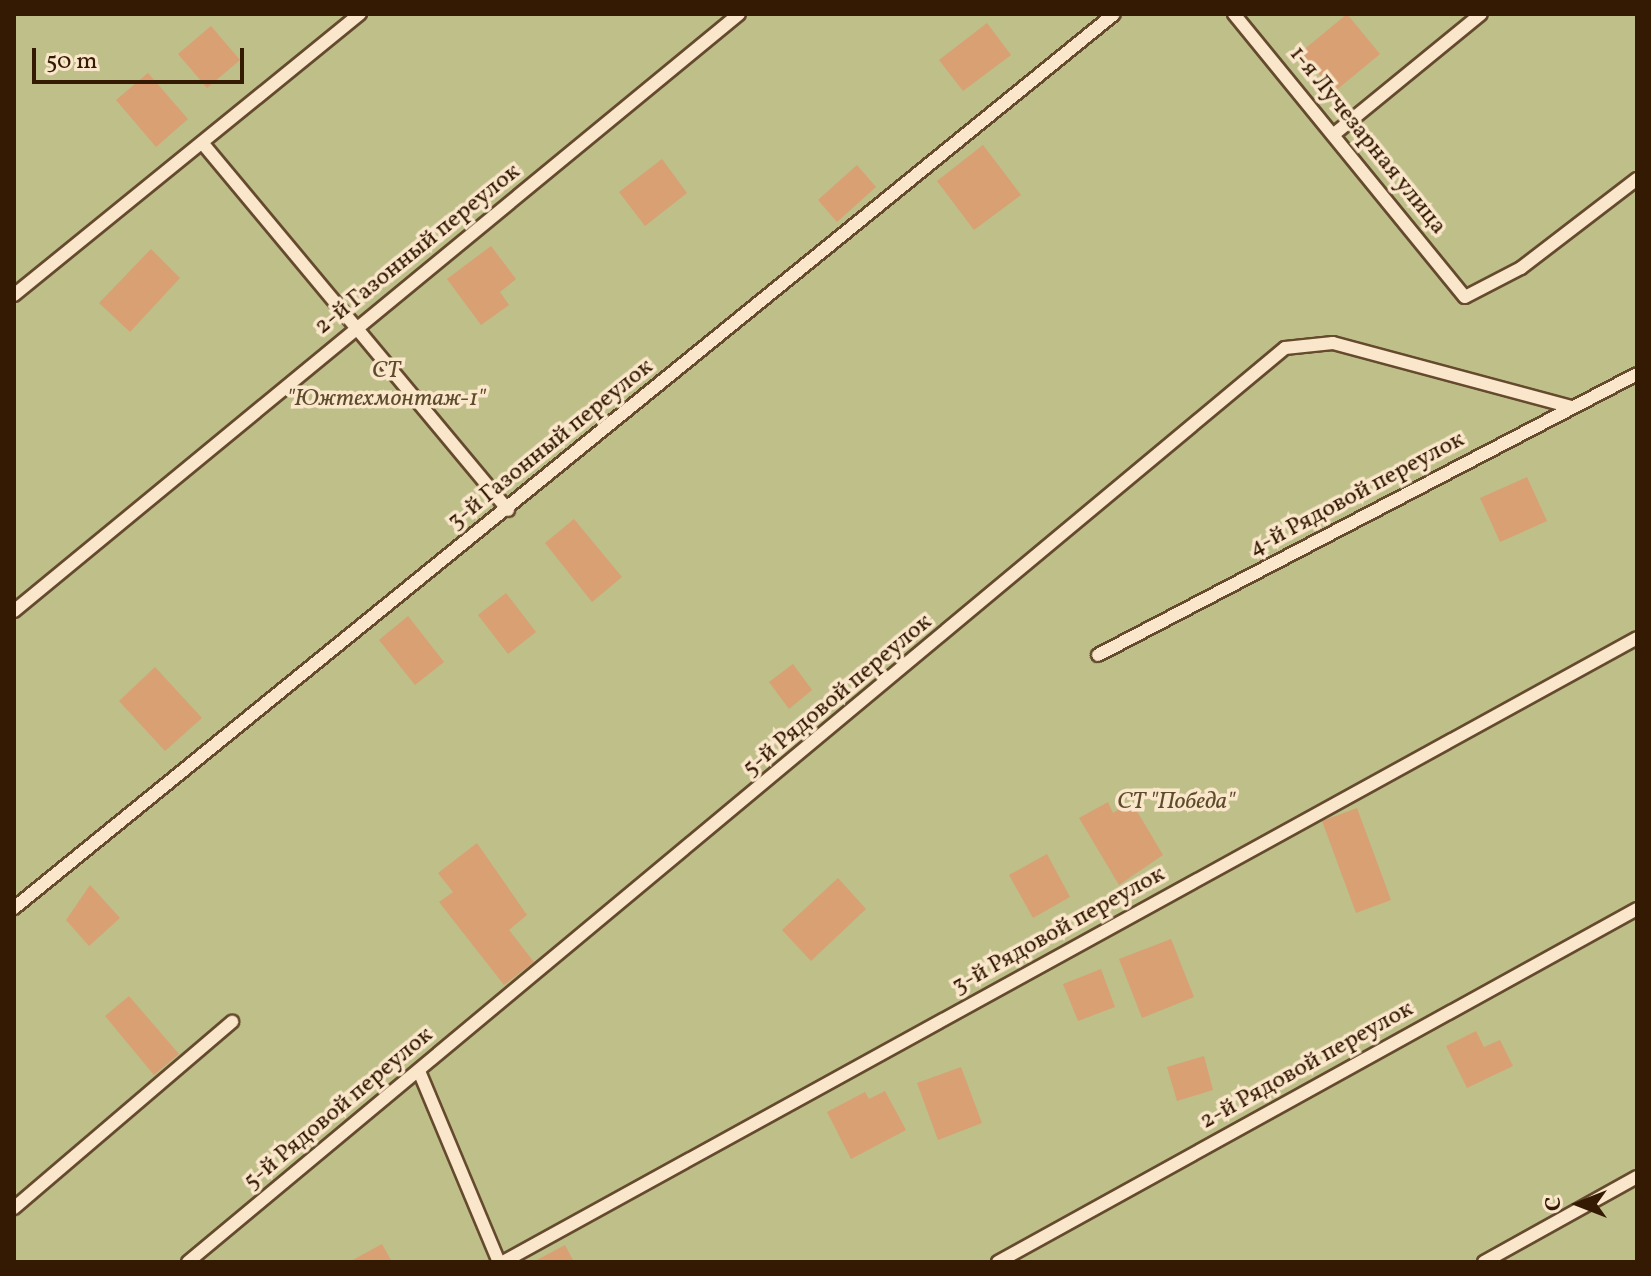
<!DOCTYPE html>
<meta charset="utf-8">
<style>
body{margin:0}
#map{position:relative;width:1651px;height:1276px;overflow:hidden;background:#f7d9ae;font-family:Vollkorn,serif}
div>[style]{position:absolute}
.green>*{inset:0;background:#bebf89}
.building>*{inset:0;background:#d9a074}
.roads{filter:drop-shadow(2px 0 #654a2e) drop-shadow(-2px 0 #654a2e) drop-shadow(0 2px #654a2e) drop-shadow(0 -2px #654a2e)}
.lane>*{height:12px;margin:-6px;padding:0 6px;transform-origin:6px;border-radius:6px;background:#fae6ca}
span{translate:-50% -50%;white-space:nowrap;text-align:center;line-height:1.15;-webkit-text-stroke:7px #fae6ca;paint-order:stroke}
.street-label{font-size:24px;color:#341a03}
.park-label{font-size:24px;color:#5d4c2b;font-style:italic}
.frame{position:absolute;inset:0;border:16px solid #341a03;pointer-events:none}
.north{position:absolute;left:1539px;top:1164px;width:80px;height:80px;-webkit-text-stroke:6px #fae6ca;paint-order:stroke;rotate:270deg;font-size:22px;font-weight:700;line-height:32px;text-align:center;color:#341a03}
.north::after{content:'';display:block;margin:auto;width:28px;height:36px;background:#341a03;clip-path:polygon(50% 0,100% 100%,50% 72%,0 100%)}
.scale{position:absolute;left:32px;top:48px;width:212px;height:36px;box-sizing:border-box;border:4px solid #341a03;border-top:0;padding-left:10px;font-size:24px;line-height:28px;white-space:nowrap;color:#341a03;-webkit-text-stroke:6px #fae6ca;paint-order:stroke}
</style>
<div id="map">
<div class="green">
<div style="clip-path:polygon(14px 14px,1637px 14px,1637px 1262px,14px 1262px)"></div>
</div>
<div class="building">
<div style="clip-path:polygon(1347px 14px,1380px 54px,1334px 92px,1301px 52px)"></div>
<div style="clip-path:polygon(987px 23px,1011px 55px,963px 91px,939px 60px)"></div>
<div style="clip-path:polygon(211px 26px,240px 60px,207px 88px,178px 54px)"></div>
<div style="clip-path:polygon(148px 73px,188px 119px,156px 147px,116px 100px)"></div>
<div style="clip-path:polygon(983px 145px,1021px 195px,974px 230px,937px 181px)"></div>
<div style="clip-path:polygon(662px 159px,687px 193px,645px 226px,619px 192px)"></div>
<div style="clip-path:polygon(857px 165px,876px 187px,837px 222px,818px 200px)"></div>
<div style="clip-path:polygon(491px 246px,516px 279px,500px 292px,509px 305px,481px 325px,447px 279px)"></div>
<div style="clip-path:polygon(151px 249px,180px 278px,130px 332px,99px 303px)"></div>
<div style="clip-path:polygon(1527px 477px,1547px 521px,1500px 542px,1480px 498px)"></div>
<div style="clip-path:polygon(574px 519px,622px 577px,592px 602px,545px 543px)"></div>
<div style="clip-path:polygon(506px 593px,536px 632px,508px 654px,478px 615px)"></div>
<div style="clip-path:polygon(408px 616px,444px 662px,415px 685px,379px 640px)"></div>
<div style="clip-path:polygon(793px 664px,812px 690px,789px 709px,769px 682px)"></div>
<div style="clip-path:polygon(155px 667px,202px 718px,165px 751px,119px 701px)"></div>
<div style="clip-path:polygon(1131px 801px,1163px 855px,1119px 885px,1079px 818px,1108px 802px,1113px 813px)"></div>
<div style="clip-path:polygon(1357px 808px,1391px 900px,1356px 913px,1322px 821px)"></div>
<div style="clip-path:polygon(477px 843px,527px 915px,509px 930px,534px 962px,504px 985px,439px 902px,453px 892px,438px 873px)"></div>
<div style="clip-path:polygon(1047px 854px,1070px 897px,1033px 918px,1009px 875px)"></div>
<div style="clip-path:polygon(838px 878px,866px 909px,811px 961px,782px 930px)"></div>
<div style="clip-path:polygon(90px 885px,120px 918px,89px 946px,66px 920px)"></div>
<div style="clip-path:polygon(1171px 939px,1194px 997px,1142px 1018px,1119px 959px)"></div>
<div style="clip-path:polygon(1101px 969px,1115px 1007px,1078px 1021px,1063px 984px)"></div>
<div style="clip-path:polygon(129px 996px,179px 1054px,154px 1075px,105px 1016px)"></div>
<div style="clip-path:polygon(1476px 1031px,1484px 1047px,1500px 1040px,1513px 1066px,1467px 1088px,1446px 1046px)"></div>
<div style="clip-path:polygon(1204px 1056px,1213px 1090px,1177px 1101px,1167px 1067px)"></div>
<div style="clip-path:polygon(961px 1067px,982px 1123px,938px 1140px,917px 1083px)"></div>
<div style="clip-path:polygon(885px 1091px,906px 1130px,851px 1159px,827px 1112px,865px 1092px,869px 1099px)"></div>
<div style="clip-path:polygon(382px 1244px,392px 1262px,349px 1262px)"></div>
<div style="clip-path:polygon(565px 1245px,574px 1262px,538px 1262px,537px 1260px)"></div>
</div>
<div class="roads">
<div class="lane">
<div style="left:1234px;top:14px;width:365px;rotate:50.8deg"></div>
<div style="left:1465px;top:297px;width:63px;rotate:-27.4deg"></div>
<div style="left:1521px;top:268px;width:146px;rotate:-37.5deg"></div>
<div style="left:1333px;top:135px;width:191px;rotate:-39.3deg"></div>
<div style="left:204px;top:145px;width:475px;rotate:50.2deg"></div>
<div style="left:14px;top:295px;width:446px;rotate:-39.1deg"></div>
<div style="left:14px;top:611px;width:939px;rotate:-39.47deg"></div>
<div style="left:1098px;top:655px;width:608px;rotate:-27.53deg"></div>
<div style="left:14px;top:908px;width:1417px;rotate:-39.1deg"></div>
<div style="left:419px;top:1071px;width:207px;rotate:67.3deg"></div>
<div style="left:14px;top:1208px;width:287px;rotate:-40.5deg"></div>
<div style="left:188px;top:1262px;width:1428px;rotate:-39.8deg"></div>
<div style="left:1285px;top:348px;width:48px;rotate:-5.9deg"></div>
<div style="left:1333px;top:343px;width:247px;rotate:15deg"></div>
<div style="left:503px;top:1262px;width:1294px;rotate:-28.82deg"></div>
<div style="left:998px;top:1262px;width:730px;rotate:-28.92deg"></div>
<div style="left:1484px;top:1262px;width:175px;rotate:-29.1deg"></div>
</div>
</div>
<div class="street-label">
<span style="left:1367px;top:141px;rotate:51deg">1-я Лучезарная улица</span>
<span style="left:418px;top:250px;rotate:-39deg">2-й Газонный переулок</span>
<span style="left:551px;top:445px;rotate:-39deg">3-й Газонный переулок</span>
<span style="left:1357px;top:495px;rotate:-28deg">4-й Рядовой переулок</span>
<span style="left:838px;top:696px;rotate:-40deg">5-й Рядовой переулок</span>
<span style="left:1059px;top:931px;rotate:-29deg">3-й Рядовой переулок</span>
<span style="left:1307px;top:1066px;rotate:-29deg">2-й Рядовой переулок</span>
<span style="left:339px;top:1109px;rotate:-40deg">5-й Рядовой переулок</span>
</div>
<div class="park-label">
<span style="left:386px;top:386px">СТ<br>"Южтехмонтаж-1"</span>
<span style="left:1176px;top:803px">СТ "Победа"</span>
</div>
<div class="frame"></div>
<div class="north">С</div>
<div class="scale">50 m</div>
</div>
